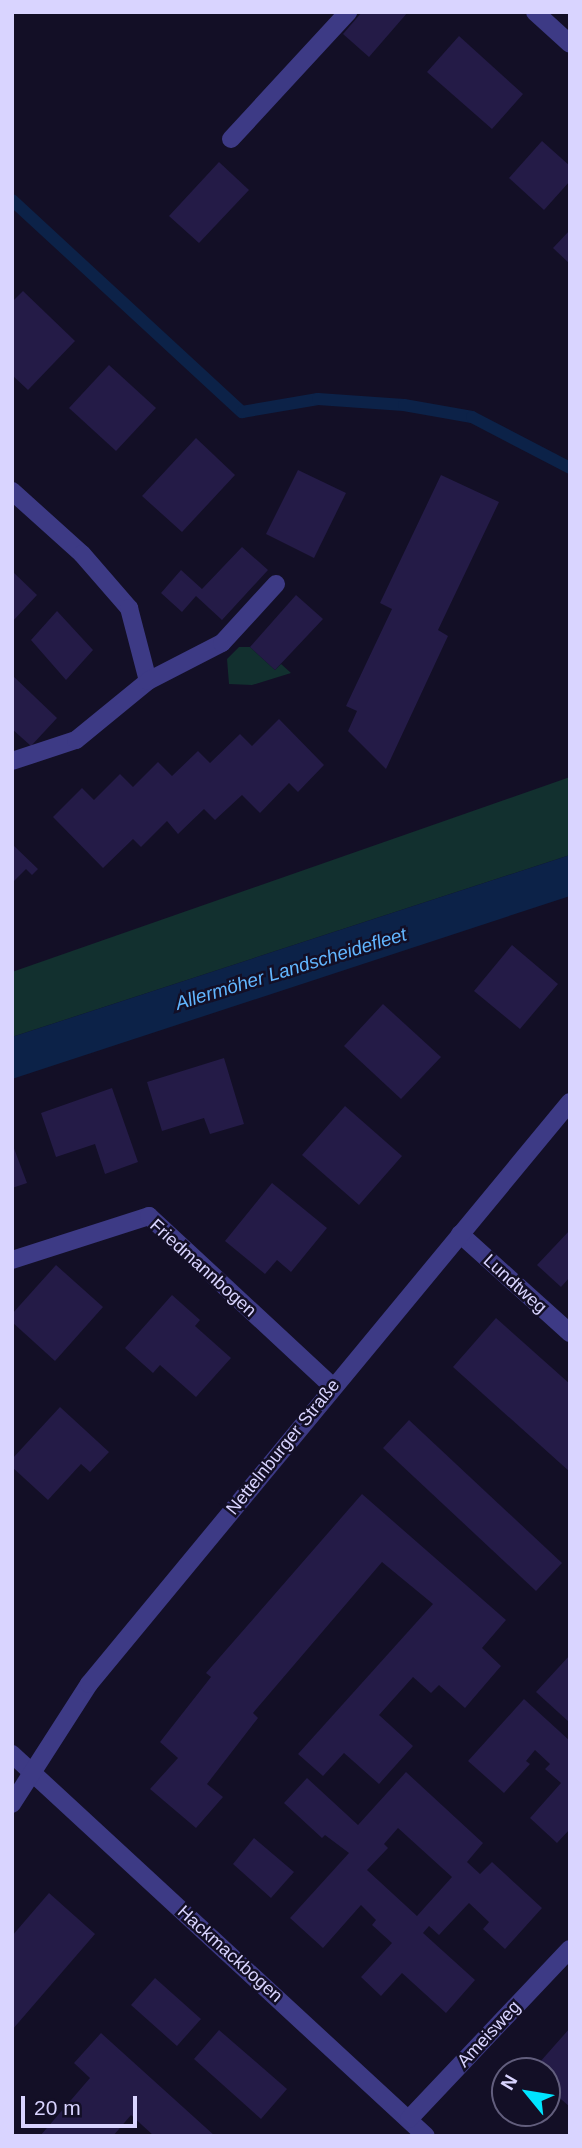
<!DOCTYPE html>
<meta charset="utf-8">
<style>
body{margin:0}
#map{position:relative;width:582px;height:2148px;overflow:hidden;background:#130f26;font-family:Helvetica,sans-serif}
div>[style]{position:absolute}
.green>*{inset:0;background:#12302f}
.water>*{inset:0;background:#0c2248}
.stream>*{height:12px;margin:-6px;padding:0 6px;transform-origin:6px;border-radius:6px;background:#0c2248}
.building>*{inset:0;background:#241b47}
.minor>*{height:18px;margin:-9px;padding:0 9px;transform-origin:9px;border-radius:9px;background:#3d3a85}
span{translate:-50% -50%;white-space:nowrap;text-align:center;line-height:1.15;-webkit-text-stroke:5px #130f26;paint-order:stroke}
.street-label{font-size:18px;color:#d9d4ff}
.water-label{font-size:19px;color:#62b6ff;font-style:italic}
.frame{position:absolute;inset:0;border:14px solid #d9d4ff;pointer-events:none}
.north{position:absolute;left:491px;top:2057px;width:70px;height:70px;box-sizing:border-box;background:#130f26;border:2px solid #625e7d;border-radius:50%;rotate:300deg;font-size:19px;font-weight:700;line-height:28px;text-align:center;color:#d9d4ff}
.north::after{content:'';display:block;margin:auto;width:24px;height:32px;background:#00e5ff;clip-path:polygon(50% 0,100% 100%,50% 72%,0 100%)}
.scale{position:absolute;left:21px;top:2096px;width:116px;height:32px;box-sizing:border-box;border:4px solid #d9d4ff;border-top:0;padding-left:9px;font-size:21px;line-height:24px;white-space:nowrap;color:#d9d4ff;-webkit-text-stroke:5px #130f26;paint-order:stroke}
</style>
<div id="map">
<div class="green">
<div style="clip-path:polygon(239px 647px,250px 647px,275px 670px,281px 664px,291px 673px,252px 685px,229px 684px,227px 659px)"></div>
<div style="clip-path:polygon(570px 777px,570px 855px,12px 1037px,12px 972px)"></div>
</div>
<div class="water">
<div style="clip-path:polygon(570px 855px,570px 896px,12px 1079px,12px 1037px)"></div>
</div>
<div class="stream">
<div style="left:12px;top:200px;width:313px;rotate:42.7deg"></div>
<div style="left:242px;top:412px;width:77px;rotate:-9.7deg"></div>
<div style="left:318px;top:399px;width:86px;rotate:4deg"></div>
<div style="left:404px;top:405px;width:69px;rotate:10deg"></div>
<div style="left:472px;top:417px;width:110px;rotate:27.5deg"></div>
</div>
<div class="building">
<div style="clip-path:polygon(362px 12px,408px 12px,369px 57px,343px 34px)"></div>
<div style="clip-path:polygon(459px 36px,523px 94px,492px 129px,427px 72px)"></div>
<div style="clip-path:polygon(542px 141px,570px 166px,570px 181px,544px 210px,509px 178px)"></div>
<div style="clip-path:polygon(219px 162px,249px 190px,199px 243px,169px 216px)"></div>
<div style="clip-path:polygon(570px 230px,570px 264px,553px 248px)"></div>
<div style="clip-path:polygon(23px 291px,75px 341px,28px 390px,12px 375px,12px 302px)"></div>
<div style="clip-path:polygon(109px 365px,156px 408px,116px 451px,69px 408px)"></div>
<div style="clip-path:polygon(196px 438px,235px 475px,182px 532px,142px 496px)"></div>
<div style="clip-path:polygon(298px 470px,346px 493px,314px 558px,266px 534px)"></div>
<div style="clip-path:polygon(441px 475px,499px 502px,438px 630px,448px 636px,386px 769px,348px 731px,357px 711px,346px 706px,392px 609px,380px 603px)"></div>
<div style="clip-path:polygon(242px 547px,268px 570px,222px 620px,196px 596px,182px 612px,161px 593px,181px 570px,202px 589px)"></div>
<div style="clip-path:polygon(12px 571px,37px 595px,12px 622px)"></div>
<div style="clip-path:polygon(296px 595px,323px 619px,275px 670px,250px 647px)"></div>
<div style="clip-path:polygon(57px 611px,93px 650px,66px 680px,31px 640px)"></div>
<div style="clip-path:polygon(12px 675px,57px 718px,31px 746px,12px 729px)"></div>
<div style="clip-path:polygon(279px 719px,324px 765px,298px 792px,289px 783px,260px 813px,242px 795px,215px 820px,204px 809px,178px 834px,167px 821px,141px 847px,133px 839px,103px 868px,53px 817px,82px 788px,94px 800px,120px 774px,133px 787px,158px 762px,172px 776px,198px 751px,210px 763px,240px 734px,252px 746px)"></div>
<div style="clip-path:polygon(12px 844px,38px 869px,32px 875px,26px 869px,12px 883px)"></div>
<div style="clip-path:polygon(512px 945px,558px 984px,520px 1029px,474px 991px)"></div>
<div style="clip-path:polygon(383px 1004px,441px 1057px,401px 1099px,344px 1046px)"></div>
<div style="clip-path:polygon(224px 1058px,244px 1124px,210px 1134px,204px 1118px,162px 1131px,147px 1082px)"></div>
<div style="clip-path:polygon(112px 1088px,138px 1162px,105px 1174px,95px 1144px,56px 1157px,41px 1113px)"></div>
<div style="clip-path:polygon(345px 1106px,402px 1156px,359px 1205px,302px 1155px)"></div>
<div style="clip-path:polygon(12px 1143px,27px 1183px,12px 1188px)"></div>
<div style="clip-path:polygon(272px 1183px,327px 1228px,291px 1272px,277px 1260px,265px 1274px,225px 1241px)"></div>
<div style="clip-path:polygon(570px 1230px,570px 1277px,561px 1287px,537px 1265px)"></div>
<div style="clip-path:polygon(56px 1265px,103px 1307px,55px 1361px,12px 1322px,12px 1314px)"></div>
<div style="clip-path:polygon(172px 1295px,200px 1320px,195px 1326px,231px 1358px,196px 1397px,160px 1365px,153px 1373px,125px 1348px)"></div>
<div style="clip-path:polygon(496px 1318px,570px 1384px,570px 1472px,453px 1367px)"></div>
<div style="clip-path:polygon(60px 1407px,109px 1452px,90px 1472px,81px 1464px,48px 1500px,12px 1467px,12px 1459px)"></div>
<div style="clip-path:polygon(409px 1420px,562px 1563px,536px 1591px,383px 1448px)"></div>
<div style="clip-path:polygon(362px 1494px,506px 1620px,482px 1648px,501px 1666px,465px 1708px,439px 1685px,431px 1693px,413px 1677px,379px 1715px,413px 1746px,379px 1784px,344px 1753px,323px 1776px,298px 1754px,433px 1604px,382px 1562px,253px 1713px,258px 1718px,207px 1784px,223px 1797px,196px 1828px,150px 1789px,178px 1758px,160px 1742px,211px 1677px,206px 1673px)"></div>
<div style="clip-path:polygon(570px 1655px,570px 1721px,569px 1722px,536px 1692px)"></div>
<div style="clip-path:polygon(524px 1699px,570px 1741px,570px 1829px,557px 1843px,530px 1818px,561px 1783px,545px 1769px,550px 1764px,535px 1750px,526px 1761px,530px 1764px,504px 1793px,468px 1761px)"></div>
<div style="clip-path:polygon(evenodd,406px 1772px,483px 1843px,467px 1862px,480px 1874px,492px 1862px,542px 1908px,505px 1949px,483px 1929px,489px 1922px,469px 1903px,439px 1935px,429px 1926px,423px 1933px,475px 1980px,446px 2013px,402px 1973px,381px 1996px,361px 1977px,392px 1943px,372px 1925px,376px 1920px,361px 1905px,323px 1948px,290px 1918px,349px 1853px,325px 1835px,322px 1838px,284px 1803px,307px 1778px,358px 1825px,406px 1772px,398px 1828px,452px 1877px,417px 1916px,367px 1870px,388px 1848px,384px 1844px,398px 1828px)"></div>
<div style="clip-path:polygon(254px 1838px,294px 1872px,271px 1898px,233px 1864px)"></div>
<div style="clip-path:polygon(49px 1893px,95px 1934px,12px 2030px,12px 1936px)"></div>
<div style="clip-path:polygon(155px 1978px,201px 2019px,177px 2046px,131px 2005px)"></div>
<div style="clip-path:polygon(570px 2028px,570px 2107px,547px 2087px,547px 2071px,532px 2071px)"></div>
<div style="clip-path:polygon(219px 2030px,287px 2089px,261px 2119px,194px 2059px)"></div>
<div style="clip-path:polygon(101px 2033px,215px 2136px,154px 2136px,131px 2115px,113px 2136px,40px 2136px,90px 2078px,74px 2063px)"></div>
</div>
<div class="minor">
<div style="left:535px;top:12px;width:47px;rotate:42.4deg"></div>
<div style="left:231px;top:139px;width:173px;rotate:-47.3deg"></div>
<div style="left:12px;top:491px;width:94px;rotate:42deg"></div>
<div style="left:82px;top:554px;width:72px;rotate:49deg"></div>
<div style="left:129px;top:608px;width:75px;rotate:75.4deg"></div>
<div style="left:12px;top:761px;width:67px;rotate:-18.2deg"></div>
<div style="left:76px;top:740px;width:93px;rotate:-39.3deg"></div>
<div style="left:148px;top:681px;width:83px;rotate:-27.2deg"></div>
<div style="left:222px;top:643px;width:80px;rotate:-47.5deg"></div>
<div style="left:460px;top:1234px;width:148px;rotate:42deg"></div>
<div style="left:12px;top:1260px;width:144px;rotate:-17.8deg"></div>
<div style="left:149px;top:1216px;width:251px;rotate:42.9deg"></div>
<div style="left:12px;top:1754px;width:563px;rotate:42.7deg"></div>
<div style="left:12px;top:1804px;width:143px;rotate:-57.3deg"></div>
<div style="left:89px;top:1684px;width:755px;rotate:-50.43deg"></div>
<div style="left:409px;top:2119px;width:234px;rotate:-46.6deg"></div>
</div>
<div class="street-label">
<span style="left:203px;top:1268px;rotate:42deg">Friedmannbogen</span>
<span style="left:515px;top:1284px;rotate:42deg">Lundtweg</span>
<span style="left:283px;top:1447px;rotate:-51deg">Nettelnburger Straße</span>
<span style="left:230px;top:1954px;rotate:42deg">Hackmackbogen</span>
<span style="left:489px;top:2034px;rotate:-47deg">Ameisweg</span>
</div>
<div class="water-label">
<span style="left:291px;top:969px;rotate:-17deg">Allermöher Landscheidefleet</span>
</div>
<div class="frame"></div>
<div class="north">N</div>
<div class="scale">20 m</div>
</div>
